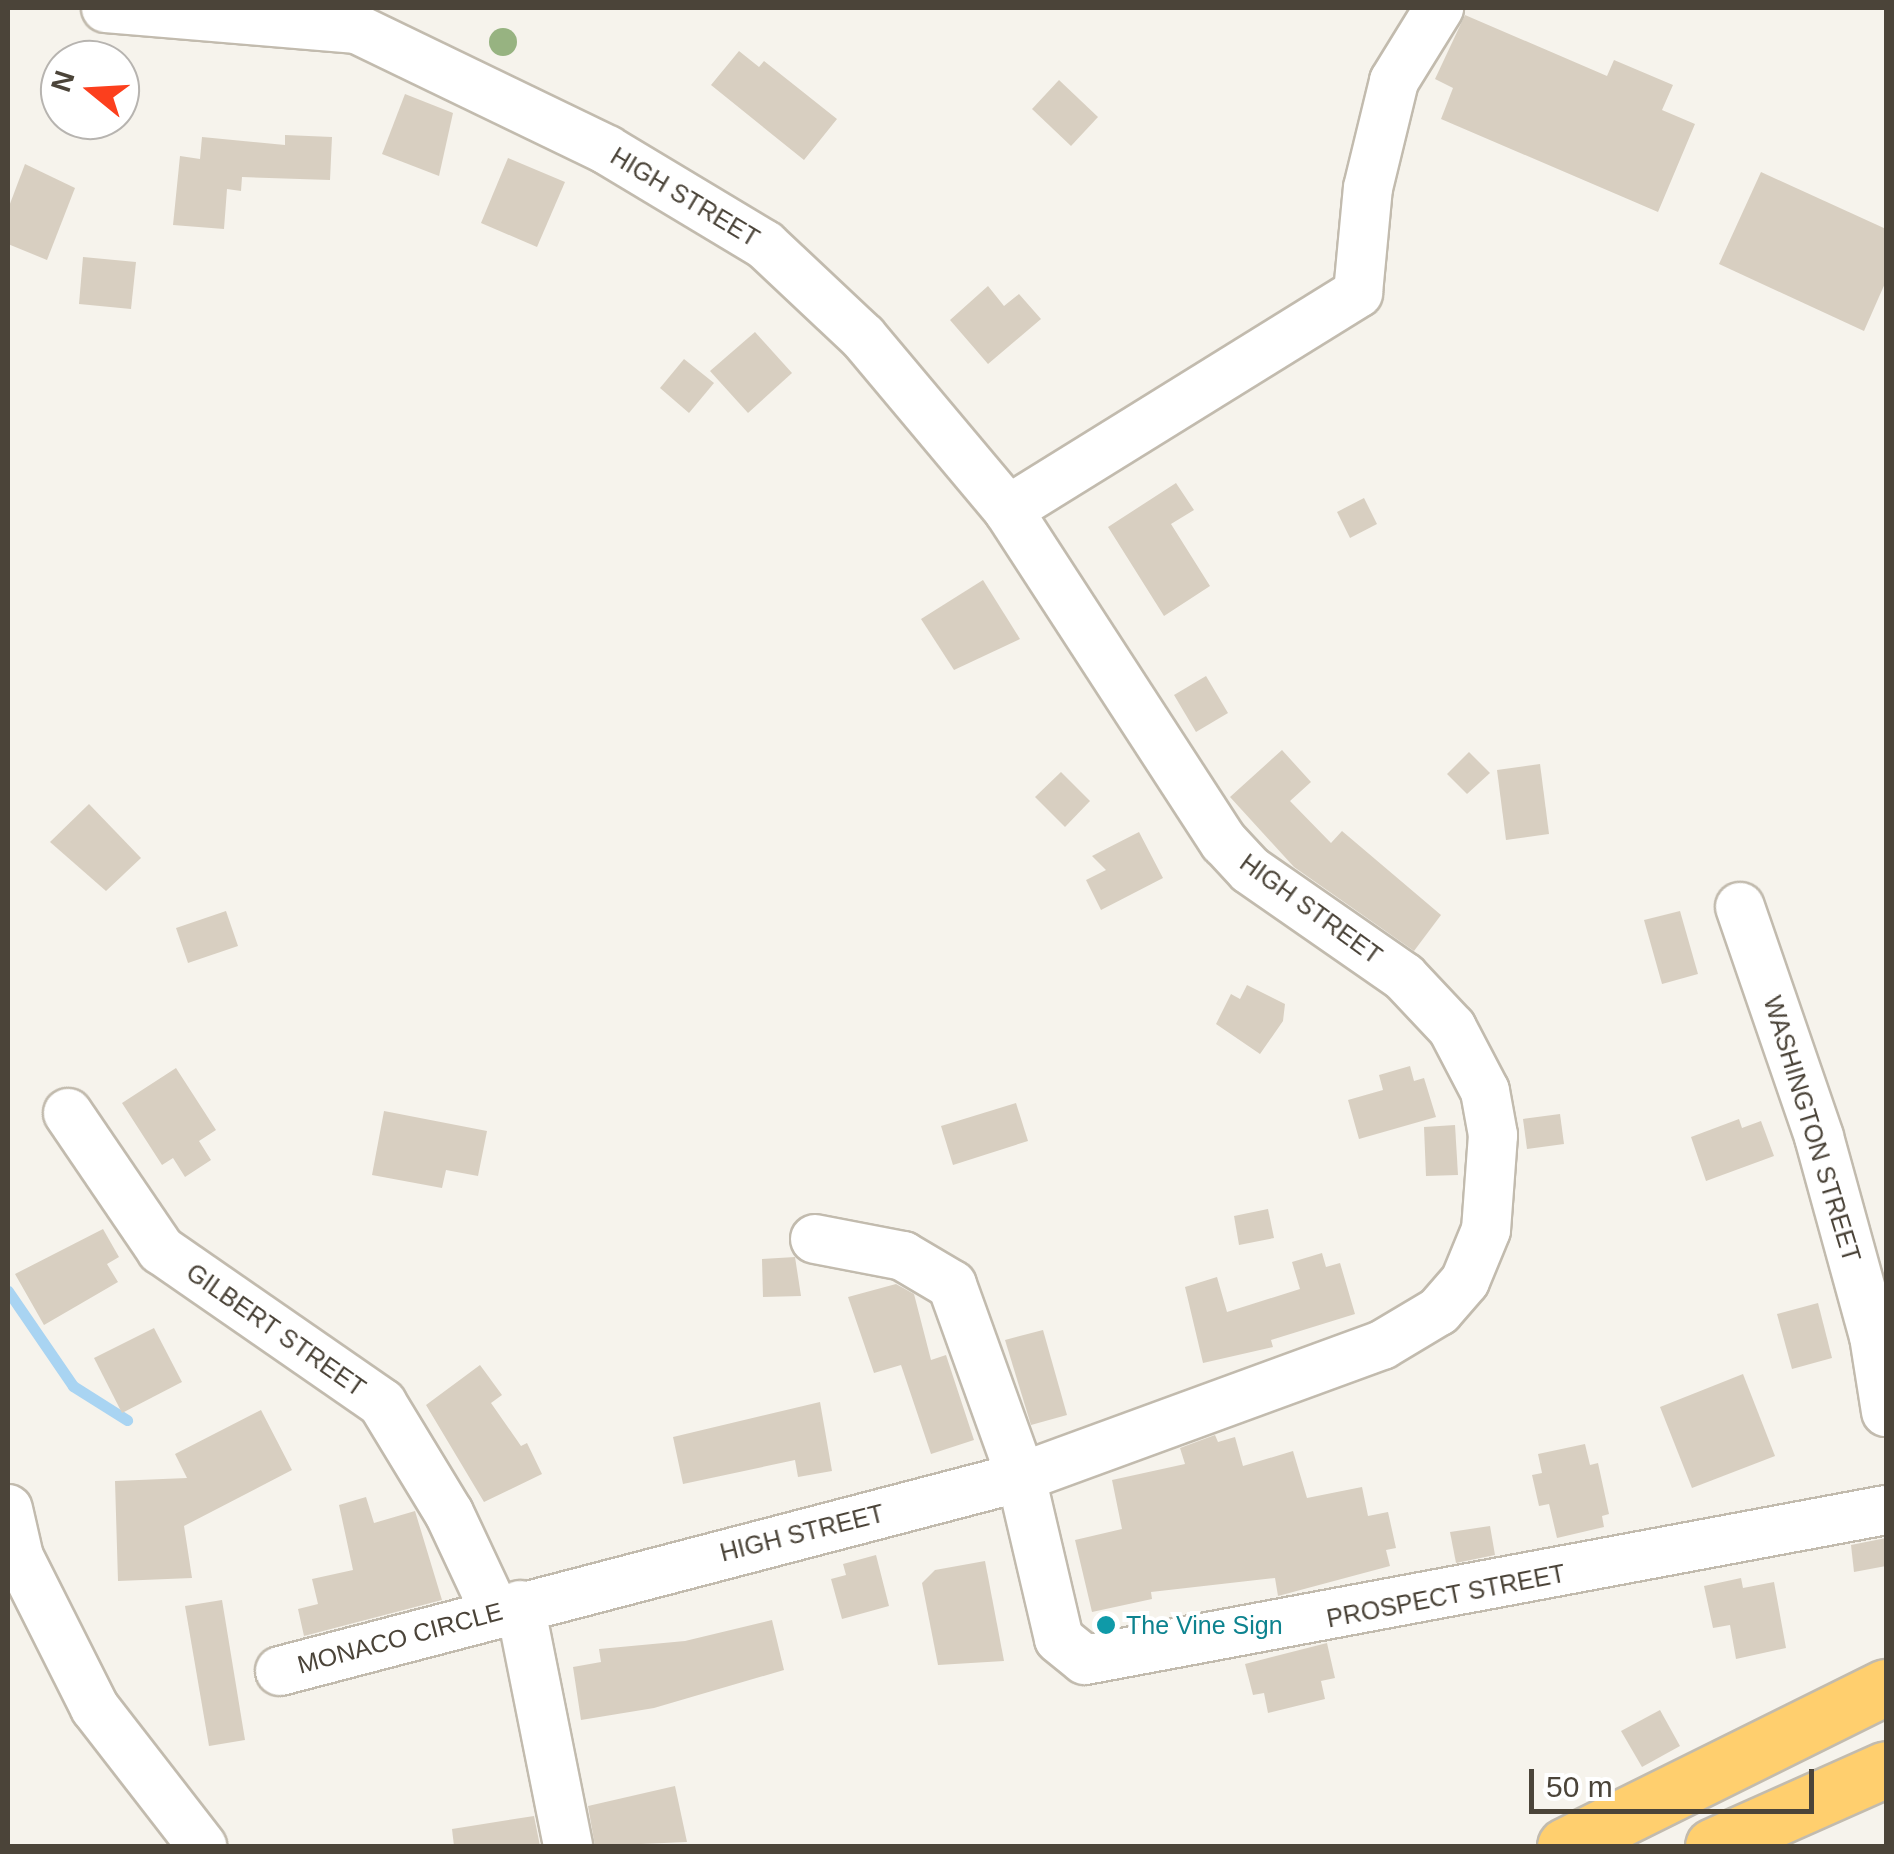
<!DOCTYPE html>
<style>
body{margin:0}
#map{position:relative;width:1894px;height:1854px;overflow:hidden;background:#f6f3ec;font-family:Helvetica,sans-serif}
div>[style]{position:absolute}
.stream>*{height:11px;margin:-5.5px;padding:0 5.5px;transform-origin:5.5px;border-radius:5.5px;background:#a9d4f2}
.building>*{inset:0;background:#d8cfc1}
.roads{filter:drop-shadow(2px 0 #c2bbae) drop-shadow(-2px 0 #c2bbae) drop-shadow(0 2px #c2bbae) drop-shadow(0 -2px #c2bbae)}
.minor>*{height:48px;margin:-24px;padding:0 24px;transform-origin:24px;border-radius:24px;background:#fff}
.highway>*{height:55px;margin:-27.5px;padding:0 27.5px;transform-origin:27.5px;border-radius:27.5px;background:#ffcf6e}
.trees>*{width:28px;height:28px;margin:-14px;border-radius:50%;background:#97b381}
.dots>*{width:28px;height:28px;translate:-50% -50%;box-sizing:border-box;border:5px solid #fff;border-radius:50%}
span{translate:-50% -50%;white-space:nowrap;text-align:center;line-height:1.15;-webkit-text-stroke:8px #fff;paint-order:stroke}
.street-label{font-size:25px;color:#4b4439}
.culture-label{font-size:25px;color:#0d838f}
.left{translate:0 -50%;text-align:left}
.frame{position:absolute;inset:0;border:10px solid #4b4439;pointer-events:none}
.north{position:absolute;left:40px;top:40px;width:100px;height:100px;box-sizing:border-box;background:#fff;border:2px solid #b7b4b0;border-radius:50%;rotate:288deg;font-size:28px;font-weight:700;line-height:40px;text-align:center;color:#4b4439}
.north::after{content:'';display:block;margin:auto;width:35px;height:45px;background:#fc3f1d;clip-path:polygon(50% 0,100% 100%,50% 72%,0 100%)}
.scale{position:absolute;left:1529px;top:1769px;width:285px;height:45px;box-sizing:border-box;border:5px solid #4b4439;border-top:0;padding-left:12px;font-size:30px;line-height:35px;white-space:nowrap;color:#4b4439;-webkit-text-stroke:8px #fff;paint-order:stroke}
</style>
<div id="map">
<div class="stream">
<div style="left:8px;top:1291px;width:115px;rotate:55.6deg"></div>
<div style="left:73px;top:1386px;width:64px;rotate:32.2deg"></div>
</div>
<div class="building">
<div style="clip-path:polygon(1465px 15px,1607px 76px,1614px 60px,1673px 85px,1662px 110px,1695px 124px,1658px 212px,1441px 119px,1453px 88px,1435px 79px)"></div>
<div style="clip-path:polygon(739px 51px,759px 67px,764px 61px,837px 119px,804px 160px,711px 85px)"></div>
<div style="clip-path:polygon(1059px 80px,1098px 117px,1071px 146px,1032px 109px)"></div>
<div style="clip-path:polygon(405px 94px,453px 113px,439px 176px,382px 154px)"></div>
<div style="clip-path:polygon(285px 135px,332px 137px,330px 180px,242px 177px,241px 191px,227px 189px,224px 229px,173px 225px,180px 156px,200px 159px,202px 137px,285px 145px)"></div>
<div style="clip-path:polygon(508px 158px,565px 182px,537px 247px,481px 223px)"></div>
<div style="clip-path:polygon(25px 164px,75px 188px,47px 260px,8px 244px,8px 209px)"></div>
<div style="clip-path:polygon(1761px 172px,1886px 229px,1886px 281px,1864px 331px,1719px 264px)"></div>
<div style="clip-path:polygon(83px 257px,136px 262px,131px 309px,79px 304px)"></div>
<div style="clip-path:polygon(988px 286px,1004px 306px,1019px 294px,1041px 319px,988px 364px,950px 320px)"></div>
<div style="clip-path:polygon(755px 332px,792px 373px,748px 413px,710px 371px)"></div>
<div style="clip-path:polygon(684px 359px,714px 383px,689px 413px,660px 388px)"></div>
<div style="clip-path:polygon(1176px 483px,1194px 510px,1171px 524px,1210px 586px,1164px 616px,1108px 527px)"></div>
<div style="clip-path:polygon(1364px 498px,1377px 524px,1350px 538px,1337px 512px)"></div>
<div style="clip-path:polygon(983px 580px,1020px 639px,954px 670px,921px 619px)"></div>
<div style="clip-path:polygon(1206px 676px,1228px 713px,1196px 732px,1174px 695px)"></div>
<div style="clip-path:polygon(1282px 750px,1311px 782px,1290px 801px,1331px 843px,1342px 831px,1441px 915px,1414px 951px,1294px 867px,1230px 797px)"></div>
<div style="clip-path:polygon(1469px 752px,1490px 773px,1467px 794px,1447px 774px)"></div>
<div style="clip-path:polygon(1540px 764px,1549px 834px,1506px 840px,1497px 770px)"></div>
<div style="clip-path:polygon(1061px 772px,1090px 801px,1065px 827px,1035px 797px)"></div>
<div style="clip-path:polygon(89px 804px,141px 858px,106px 891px,50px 842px)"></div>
<div style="clip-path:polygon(1139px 832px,1163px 878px,1101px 910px,1086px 880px,1106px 870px,1092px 856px)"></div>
<div style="clip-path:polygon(226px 911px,238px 946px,188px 963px,176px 928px)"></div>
<div style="clip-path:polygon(1680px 911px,1698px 974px,1662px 984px,1644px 920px)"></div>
<div style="clip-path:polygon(1247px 985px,1285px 1004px,1283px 1021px,1260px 1054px,1216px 1024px,1231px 994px,1240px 999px)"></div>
<div style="clip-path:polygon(1410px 1066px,1414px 1081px,1424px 1078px,1436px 1117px,1359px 1139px,1348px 1100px,1383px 1090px,1379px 1075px)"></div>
<div style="clip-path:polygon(176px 1068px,216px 1130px,199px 1141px,211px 1160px,185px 1177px,173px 1158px,162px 1165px,122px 1103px)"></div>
<div style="clip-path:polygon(1016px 1103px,1028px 1141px,953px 1165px,941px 1126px)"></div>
<div style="clip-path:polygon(384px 1111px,487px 1131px,478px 1176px,446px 1170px,442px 1188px,372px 1175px)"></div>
<div style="clip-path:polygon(1560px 1114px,1564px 1144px,1527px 1149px,1523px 1119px)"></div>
<div style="clip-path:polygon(1739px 1119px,1742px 1128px,1761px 1121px,1774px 1156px,1706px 1181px,1691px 1137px)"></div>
<div style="clip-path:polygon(1455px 1125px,1458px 1175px,1426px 1176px,1424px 1127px)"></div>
<div style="clip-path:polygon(1268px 1209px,1274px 1238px,1239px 1245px,1234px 1216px)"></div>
<div style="clip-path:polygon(103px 1229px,119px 1257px,107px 1264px,118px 1282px,44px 1325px,15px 1274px)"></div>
<div style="clip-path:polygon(1322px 1253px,1326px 1267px,1340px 1263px,1355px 1314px,1271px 1340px,1273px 1347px,1203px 1363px,1185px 1287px,1217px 1277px,1227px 1312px,1300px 1289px,1292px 1262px)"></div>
<div style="clip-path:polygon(795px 1257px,801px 1296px,763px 1297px,762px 1259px)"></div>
<div style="clip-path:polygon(896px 1284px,914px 1294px,931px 1360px,946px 1355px,974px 1440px,931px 1454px,901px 1365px,874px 1373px,848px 1297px)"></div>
<div style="clip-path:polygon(1818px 1303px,1832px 1358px,1792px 1369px,1777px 1314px)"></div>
<div style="clip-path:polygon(154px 1328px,182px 1382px,122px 1413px,94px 1358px)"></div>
<div style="clip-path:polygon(1043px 1330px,1067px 1415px,1031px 1425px,1005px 1340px)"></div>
<div style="clip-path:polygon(480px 1365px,502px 1395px,491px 1403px,521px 1446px,527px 1443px,542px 1474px,484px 1502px,426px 1405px)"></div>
<div style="clip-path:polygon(1743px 1374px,1775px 1456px,1692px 1488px,1660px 1407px)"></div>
<div style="clip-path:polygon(820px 1402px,832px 1471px,798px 1477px,795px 1460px,683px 1484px,673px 1437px)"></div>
<div style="clip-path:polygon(261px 1410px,292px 1470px,184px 1526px,192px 1578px,118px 1581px,115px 1481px,187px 1478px,175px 1454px)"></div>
<div style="clip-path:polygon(1215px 1435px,1218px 1442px,1235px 1437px,1243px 1466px,1293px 1451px,1307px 1498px,1362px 1487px,1368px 1516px,1388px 1512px,1396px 1548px,1386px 1550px,1390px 1566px,1278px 1596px,1275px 1578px,1151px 1592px,1152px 1599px,1092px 1612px,1075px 1540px,1122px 1529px,1112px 1480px,1185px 1464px,1180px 1448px)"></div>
<div style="clip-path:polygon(1585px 1444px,1590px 1465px,1598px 1463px,1609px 1514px,1602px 1516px,1604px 1527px,1557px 1538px,1549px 1504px,1539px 1506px,1532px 1475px,1542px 1473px,1538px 1454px)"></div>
<div style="clip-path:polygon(366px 1497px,374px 1523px,415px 1511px,442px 1600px,304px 1636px,298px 1609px,318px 1604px,312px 1579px,353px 1570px,339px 1505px)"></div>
<div style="clip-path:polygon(1490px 1526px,1495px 1555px,1456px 1563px,1450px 1532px)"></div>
<div style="clip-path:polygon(1886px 1538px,1886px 1566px,1854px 1572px,1851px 1545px)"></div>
<div style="clip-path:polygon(876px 1555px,889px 1606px,842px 1619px,831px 1579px,846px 1575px,843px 1564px)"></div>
<div style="clip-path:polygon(985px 1561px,1004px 1661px,938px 1665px,922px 1583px,935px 1570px)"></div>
<div style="clip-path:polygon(1741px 1578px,1743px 1588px,1774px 1582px,1786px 1648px,1736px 1659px,1730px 1625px,1713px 1628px,1704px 1586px)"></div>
<div style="clip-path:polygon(222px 1600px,245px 1740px,209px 1746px,185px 1606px)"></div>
<div style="clip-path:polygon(772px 1620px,784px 1670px,654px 1708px,581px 1720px,573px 1667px,601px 1662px,599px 1649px,685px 1641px)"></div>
<div style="clip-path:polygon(1327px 1643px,1335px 1678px,1321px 1681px,1325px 1699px,1268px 1713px,1264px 1693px,1253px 1695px,1245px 1664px)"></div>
<div style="clip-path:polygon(1660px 1710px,1680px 1746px,1642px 1767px,1621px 1731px)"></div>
<div style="clip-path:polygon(675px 1786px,687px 1842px,595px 1846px,588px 1806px)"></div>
<div style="clip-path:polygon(534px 1816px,540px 1846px,454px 1846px,452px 1829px)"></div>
</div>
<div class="roads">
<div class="minor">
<div style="left:106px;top:8px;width:252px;rotate:4.8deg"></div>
<div style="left:357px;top:29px;width:278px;rotate:25.8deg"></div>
<div style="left:607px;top:150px;width:184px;rotate:31deg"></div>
<div style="left:765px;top:245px;width:134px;rotate:43.2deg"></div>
<div style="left:863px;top:337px;width:226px;rotate:50deg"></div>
<div style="left:1008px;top:510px;width:396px;rotate:57deg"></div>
<div style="left:1224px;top:842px;width:38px;rotate:47deg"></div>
<div style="left:1250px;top:870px;width:188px;rotate:34.8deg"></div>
<div style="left:1404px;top:977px;width:70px;rotate:46.7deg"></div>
<div style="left:1452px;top:1028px;width:71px;rotate:62.4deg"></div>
<div style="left:1485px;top:1091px;width:45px;rotate:79.7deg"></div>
<div style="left:1493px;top:1135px;width:95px;rotate:94.2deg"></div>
<div style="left:1486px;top:1230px;width:55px;rotate:112.4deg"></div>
<div style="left:1465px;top:1281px;width:40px;rotate:131deg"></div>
<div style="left:1439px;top:1311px;width:66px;rotate:149.2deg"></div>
<div style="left:1382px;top:1345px;width:384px;rotate:159.9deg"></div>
<div style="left:1021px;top:1477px;width:766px;rotate:165.33deg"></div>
<div style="left:1008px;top:510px;width:412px;rotate:-31.8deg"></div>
<div style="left:1358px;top:293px;width:105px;rotate:-84.6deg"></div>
<div style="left:1368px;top:188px;width:110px;rotate:-76.3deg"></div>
<div style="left:1394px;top:81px;width:86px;rotate:-58.3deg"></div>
<div style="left:1740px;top:907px;width:243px;rotate:71deg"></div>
<div style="left:1819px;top:1137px;width:206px;rotate:74.6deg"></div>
<div style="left:1874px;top:1336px;width:77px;rotate:81deg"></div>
<div style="left:68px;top:1113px;width:166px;rotate:55.8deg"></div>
<div style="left:161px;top:1250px;width:269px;rotate:34.7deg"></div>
<div style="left:382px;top:1403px;width:129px;rotate:58.7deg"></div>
<div style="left:449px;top:1513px;width:108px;rotate:64.9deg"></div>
<div style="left:815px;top:1239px;width:90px;rotate:10.9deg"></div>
<div style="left:903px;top:1256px;width:57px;rotate:30.6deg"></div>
<div style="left:952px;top:1285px;width:204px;rotate:70.2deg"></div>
<div style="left:1021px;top:1477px;width:166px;rotate:76.8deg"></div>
<div style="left:1059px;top:1639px;width:33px;rotate:39deg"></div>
<div style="left:1085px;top:1660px;width:815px;rotate:-10.61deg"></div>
<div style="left:8px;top:1509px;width:49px;rotate:77.1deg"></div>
<div style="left:19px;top:1557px;width:169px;rotate:63.3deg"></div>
<div style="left:95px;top:1708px;width:175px;rotate:52.2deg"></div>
<div style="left:520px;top:1605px;width:246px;rotate:78.7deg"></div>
</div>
<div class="highway">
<div style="left:1565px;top:1846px;width:358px;rotate:-26.4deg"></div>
<div style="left:1713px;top:1846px;width:189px;rotate:-24deg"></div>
</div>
</div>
<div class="trees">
<div style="left:503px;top:42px"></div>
</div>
<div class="dots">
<div style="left:1106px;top:1625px;background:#0f9aa8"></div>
</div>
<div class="street-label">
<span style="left:685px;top:197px;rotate:31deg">HIGH STREET</span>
<span style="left:1311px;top:909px;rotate:36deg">HIGH STREET</span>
<span style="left:1812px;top:1129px;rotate:73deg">WASHINGTON STREET</span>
<span style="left:276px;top:1330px;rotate:35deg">GILBERT STREET</span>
<span style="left:802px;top:1533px;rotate:-14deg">HIGH STREET</span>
<span style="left:1446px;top:1596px;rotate:-11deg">PROSPECT STREET</span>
<span style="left:400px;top:1638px;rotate:-15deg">MONACO CIRCLE</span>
</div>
<div class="culture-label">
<span class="left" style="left:1126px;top:1625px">The Vine Sign</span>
</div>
<div class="frame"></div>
<div class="north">N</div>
<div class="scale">50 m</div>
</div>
